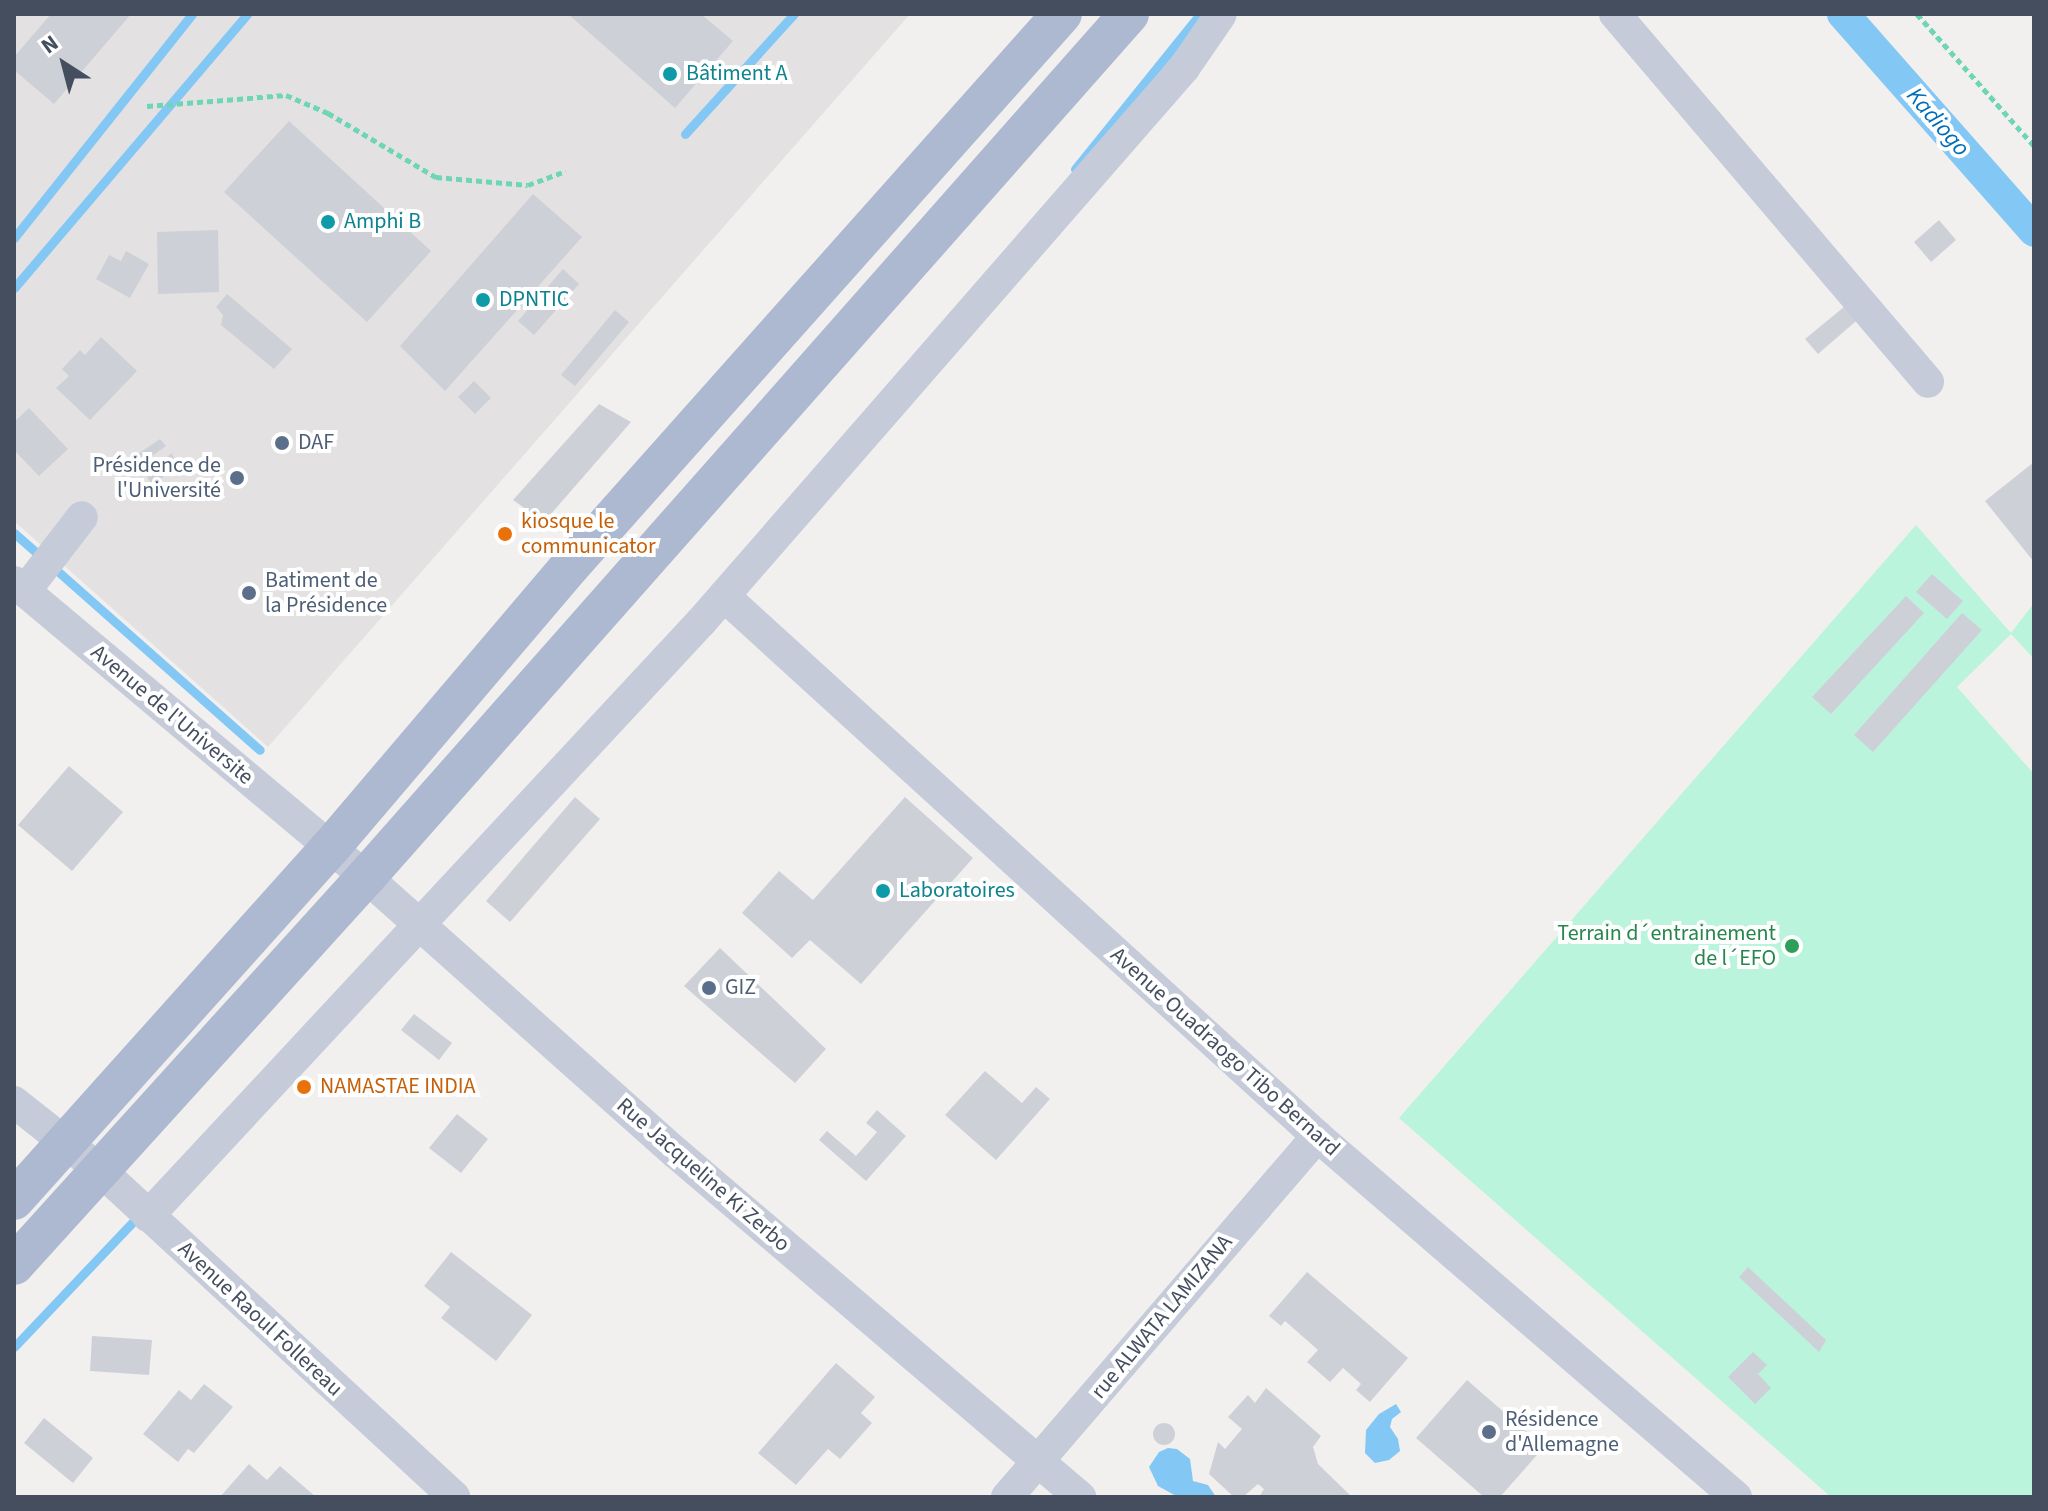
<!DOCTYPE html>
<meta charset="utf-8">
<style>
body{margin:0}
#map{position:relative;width:2048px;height:1511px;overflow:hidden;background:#f2f0ef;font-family:"Source Sans 3",sans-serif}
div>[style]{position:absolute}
.education>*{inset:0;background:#e3e1e1}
.green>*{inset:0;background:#baf4dc}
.water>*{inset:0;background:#83c7f5}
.stream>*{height:9px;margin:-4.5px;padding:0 4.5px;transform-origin:4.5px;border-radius:4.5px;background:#83c7f5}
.canal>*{height:32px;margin:-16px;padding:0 16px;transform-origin:16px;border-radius:16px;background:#83c7f5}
.building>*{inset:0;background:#ced0d8}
.round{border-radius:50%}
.path>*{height:5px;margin-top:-2.5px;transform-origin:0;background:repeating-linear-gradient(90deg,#6ed5b7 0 6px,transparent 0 10px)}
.minor>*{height:32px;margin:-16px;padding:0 16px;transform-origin:16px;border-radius:16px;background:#c5cbd8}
.major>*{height:40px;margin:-20px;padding:0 20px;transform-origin:20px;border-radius:20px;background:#adb8d1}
.dots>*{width:22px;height:22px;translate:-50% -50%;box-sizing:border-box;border:4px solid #fff;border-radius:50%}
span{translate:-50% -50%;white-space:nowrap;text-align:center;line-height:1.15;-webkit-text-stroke:8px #fff;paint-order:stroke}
.culture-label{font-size:22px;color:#0d838f}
.left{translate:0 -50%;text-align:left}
.service-label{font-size:22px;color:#4e5e75}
.right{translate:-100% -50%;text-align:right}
.food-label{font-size:22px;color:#c56008}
.street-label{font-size:22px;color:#454e5f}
.leisure-label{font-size:22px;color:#27864d}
.water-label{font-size:24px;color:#006db8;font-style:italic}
.frame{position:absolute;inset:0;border:16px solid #454e5f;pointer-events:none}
.north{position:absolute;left:24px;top:24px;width:80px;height:80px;-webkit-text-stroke:6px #fff;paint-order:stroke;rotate:324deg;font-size:22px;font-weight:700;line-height:32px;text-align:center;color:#454e5f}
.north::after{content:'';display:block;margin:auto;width:28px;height:36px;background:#454e5f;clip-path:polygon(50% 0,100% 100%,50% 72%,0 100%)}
</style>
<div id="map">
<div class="education">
<div style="clip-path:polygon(14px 14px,910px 14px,268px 747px,14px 521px)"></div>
</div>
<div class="green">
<div style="clip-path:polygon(1916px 525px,2011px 633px,2034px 603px,2034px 659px,2011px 634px,1957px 687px,2034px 774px,2034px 1497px,1831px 1497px,1399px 1118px)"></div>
</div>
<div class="water">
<div style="clip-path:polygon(1396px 1404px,1401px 1412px,1392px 1419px,1390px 1427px,1398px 1439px,1400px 1451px,1389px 1460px,1375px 1463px,1365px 1453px,1366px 1430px,1379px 1414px)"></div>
<div style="clip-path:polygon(1168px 1448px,1177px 1449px,1190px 1459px,1193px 1481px,1208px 1485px,1216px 1497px,1178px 1497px,1158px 1486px,1149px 1467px,1159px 1452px)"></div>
</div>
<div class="stream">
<div style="left:685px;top:134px;width:162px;rotate:-47.8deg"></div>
<div style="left:1075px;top:169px;width:199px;rotate:-51.1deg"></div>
<div style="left:14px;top:238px;width:286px;rotate:-51.5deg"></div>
<div style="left:14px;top:288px;width:360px;rotate:-49.6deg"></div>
<div style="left:14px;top:533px;width:37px;rotate:41deg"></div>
<div style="left:53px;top:567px;width:276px;rotate:41.5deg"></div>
<div style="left:14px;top:1347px;width:185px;rotate:-46.5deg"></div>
</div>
<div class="canal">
<div style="left:1843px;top:14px;width:289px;rotate:48.6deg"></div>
</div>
<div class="building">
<div style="clip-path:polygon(51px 14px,131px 14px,54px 104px,14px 70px,14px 57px)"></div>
<div style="clip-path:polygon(568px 14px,701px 14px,733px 41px,675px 108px)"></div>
<div style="clip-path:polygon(289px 121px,431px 251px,367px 322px,224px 192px)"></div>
<div style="clip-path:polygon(533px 194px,582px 237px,445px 391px,400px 346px)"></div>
<div style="clip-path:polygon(1939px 220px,1956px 240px,1931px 262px,1914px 242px)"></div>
<div style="clip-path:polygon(218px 230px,219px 292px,158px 294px,157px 232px)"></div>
<div style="clip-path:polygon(126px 251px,149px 264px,130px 298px,96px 279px,109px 255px,121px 261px)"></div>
<div style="clip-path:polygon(563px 269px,579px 284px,534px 335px,518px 321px)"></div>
<div style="clip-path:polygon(227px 294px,292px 349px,274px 369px,221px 325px,223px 315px,216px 307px)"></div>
<div style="clip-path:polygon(1850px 302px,1862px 316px,1818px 354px,1805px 339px)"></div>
<div style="clip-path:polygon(615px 310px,629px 322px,575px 386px,561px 375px)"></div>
<div style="clip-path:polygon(101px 337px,137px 371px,90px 420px,56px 388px,69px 376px,62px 369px,80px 350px,85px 355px)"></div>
<div style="clip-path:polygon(474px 381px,491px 398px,475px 414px,458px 397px)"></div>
<div style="clip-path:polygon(599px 404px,631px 422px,544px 522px,513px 500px)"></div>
<div style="clip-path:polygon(29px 408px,68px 449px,39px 476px,14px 450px,14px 422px)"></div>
<div style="clip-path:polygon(160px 439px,166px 446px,138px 466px,132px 458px)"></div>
<div style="clip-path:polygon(172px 453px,176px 466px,152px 486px,146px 474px)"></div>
<div style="clip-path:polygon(2034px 462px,2034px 562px,1985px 501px)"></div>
<div style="clip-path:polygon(1932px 574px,1963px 601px,1947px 619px,1916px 592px)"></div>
<div style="clip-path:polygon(1906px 596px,1924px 613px,1831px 714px,1812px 697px)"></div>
<div style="clip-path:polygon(1962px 613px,1982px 630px,1873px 752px,1854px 735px)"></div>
<div style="clip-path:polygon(69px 766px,123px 812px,72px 871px,18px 825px)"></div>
<div style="clip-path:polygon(575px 797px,600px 819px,510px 922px,486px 901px)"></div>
<div style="clip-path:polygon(905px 797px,973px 858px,861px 984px,810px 940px,792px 958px,742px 913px,779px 871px,813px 900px)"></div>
<div style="clip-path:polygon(720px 948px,826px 1049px,795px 1083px,684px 986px)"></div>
<div style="clip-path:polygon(414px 1014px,452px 1043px,439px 1060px,401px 1030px)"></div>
<div style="clip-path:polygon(985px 1071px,1022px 1103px,1036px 1087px,1050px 1099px,996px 1160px,945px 1115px)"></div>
<div style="clip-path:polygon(877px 1110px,906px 1136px,866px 1181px,819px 1140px,827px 1131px,856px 1156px,877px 1132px,866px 1123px)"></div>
<div style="clip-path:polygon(457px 1114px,488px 1139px,461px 1173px,429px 1148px)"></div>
<div style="clip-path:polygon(451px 1252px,532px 1315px,496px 1361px,441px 1318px,450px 1307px,424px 1286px)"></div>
<div style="clip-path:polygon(1748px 1267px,1826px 1340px,1819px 1352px,1739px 1277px)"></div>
<div style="clip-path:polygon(1307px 1272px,1408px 1358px,1370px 1402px,1356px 1390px,1361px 1384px,1343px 1368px,1330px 1382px,1307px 1362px,1318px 1350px,1285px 1321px,1281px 1326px,1269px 1316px)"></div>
<div style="clip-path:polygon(92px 1336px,152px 1340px,149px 1375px,90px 1371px)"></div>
<div style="clip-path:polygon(1753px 1352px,1767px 1365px,1758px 1374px,1771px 1388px,1755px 1404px,1728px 1377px)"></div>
<div style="clip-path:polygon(836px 1363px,875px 1397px,861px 1413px,872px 1423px,840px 1459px,828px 1449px,796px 1485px,758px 1453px)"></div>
<div style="clip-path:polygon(1467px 1380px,1544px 1447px,1500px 1497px,1484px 1497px,1416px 1438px)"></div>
<div style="clip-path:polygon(204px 1384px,233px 1407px,194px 1453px,188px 1449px,178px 1462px,143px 1434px,179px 1390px,191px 1400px)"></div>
<div style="clip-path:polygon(1266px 1388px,1321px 1436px,1313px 1447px,1318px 1464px,1352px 1497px,1259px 1497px,1264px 1489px,1258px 1484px,1243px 1497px,1234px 1497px,1209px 1474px,1218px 1442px,1225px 1449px,1242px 1429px,1228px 1417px,1248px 1395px,1255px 1403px)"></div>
<div style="clip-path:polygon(44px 1418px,93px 1458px,73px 1483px,24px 1443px)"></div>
<div class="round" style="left:1153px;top:1423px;width:22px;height:22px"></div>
<div style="clip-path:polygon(249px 1464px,267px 1480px,280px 1466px,316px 1497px,220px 1497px)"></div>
</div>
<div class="path">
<div style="left:1917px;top:14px;width:176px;rotate:48.4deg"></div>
<div style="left:147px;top:106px;width:139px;rotate:-4.5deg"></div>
<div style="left:286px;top:95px;width:46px;rotate:23.2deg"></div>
<div style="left:328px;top:113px;width:126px;rotate:30.7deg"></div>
<div style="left:436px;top:177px;width:92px;rotate:5deg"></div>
<div style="left:528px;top:185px;width:40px;rotate:-20.2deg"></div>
</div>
<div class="minor">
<div style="left:1615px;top:14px;width:483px;rotate:49.6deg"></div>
<div style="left:14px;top:582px;width:459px;rotate:40deg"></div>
<div style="left:366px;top:877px;width:415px;rotate:41.7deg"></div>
<div style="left:676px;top:1153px;width:531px;rotate:40.41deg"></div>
<div style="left:25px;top:591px;width:93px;rotate:-52.4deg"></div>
<div style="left:724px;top:596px;width:802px;rotate:42.32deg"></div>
<div style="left:1317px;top:1136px;width:553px;rotate:40.75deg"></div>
<div style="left:14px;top:1102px;width:110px;rotate:38.3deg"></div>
<div style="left:100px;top:1170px;width:482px;rotate:42.7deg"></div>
<div style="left:148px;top:1216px;width:812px;rotate:-47.05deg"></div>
<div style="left:701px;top:622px;width:735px;rotate:-48.92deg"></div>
<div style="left:1184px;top:68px;width:65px;rotate:-55.6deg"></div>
<div style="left:1007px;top:1497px;width:476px;rotate:-49.3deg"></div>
</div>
<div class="major">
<div style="left:14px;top:1200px;width:473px;rotate:-48.1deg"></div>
<div style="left:330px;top:848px;width:372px;rotate:-49.6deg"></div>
<div style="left:571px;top:565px;width:738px;rotate:-48.3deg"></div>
<div style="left:14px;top:1265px;width:524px;rotate:-47.79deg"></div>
<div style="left:366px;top:877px;width:1152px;rotate:-48.52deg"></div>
</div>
<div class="dots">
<div style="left:670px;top:74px;background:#0f9aa8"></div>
<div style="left:328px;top:222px;background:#0f9aa8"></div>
<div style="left:483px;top:300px;background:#0f9aa8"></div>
<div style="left:282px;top:443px;background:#5c6f8a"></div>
<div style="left:237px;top:478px;background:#5c6f8a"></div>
<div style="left:505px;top:534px;background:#e8710a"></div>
<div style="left:249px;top:593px;background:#5c6f8a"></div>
<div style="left:883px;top:891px;background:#0f9aa8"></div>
<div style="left:1792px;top:946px;background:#2e9e5b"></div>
<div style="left:709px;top:988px;background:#5c6f8a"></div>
<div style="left:304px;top:1087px;background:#e8710a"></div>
<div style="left:1489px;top:1432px;background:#5c6f8a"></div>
</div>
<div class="culture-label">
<span class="left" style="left:686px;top:74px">Bâtiment A</span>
<span class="left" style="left:344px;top:222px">Amphi B</span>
<span class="left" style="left:499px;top:300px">DPNTIC</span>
<span class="left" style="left:899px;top:891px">Laboratoires</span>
</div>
<div class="service-label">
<span class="left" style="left:298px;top:443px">DAF</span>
<span class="right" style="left:221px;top:478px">Présidence de<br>l'Université</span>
<span class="left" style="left:265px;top:593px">Batiment de<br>la Présidence</span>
<span class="left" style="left:725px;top:988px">GIZ</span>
<span class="left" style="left:1505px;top:1432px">Résidence<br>d'Allemagne</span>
</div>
<div class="food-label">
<span class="left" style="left:521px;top:534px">kiosque le<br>communicator</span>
<span class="left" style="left:320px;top:1087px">NAMASTAE INDIA</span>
</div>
<div class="street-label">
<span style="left:172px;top:715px;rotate:40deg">Avenue de l'Universite</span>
<span style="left:1225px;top:1052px;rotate:42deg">Avenue Ouadraogo Tibo Bernard</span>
<span style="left:703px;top:1175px;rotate:41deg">Rue Jacqueline Ki Zerbo</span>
<span style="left:1162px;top:1317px;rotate:-50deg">rue ALWATA LAMIZANA</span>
<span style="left:260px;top:1319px;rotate:43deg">Avenue Raoul Follereau</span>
</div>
<div class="leisure-label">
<span class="right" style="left:1776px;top:946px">Terrain d´entrainement<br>de l´EFO</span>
</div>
<div class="water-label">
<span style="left:1938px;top:122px;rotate:49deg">Kadiogo</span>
</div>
<div class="frame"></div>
<div class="north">N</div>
</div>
